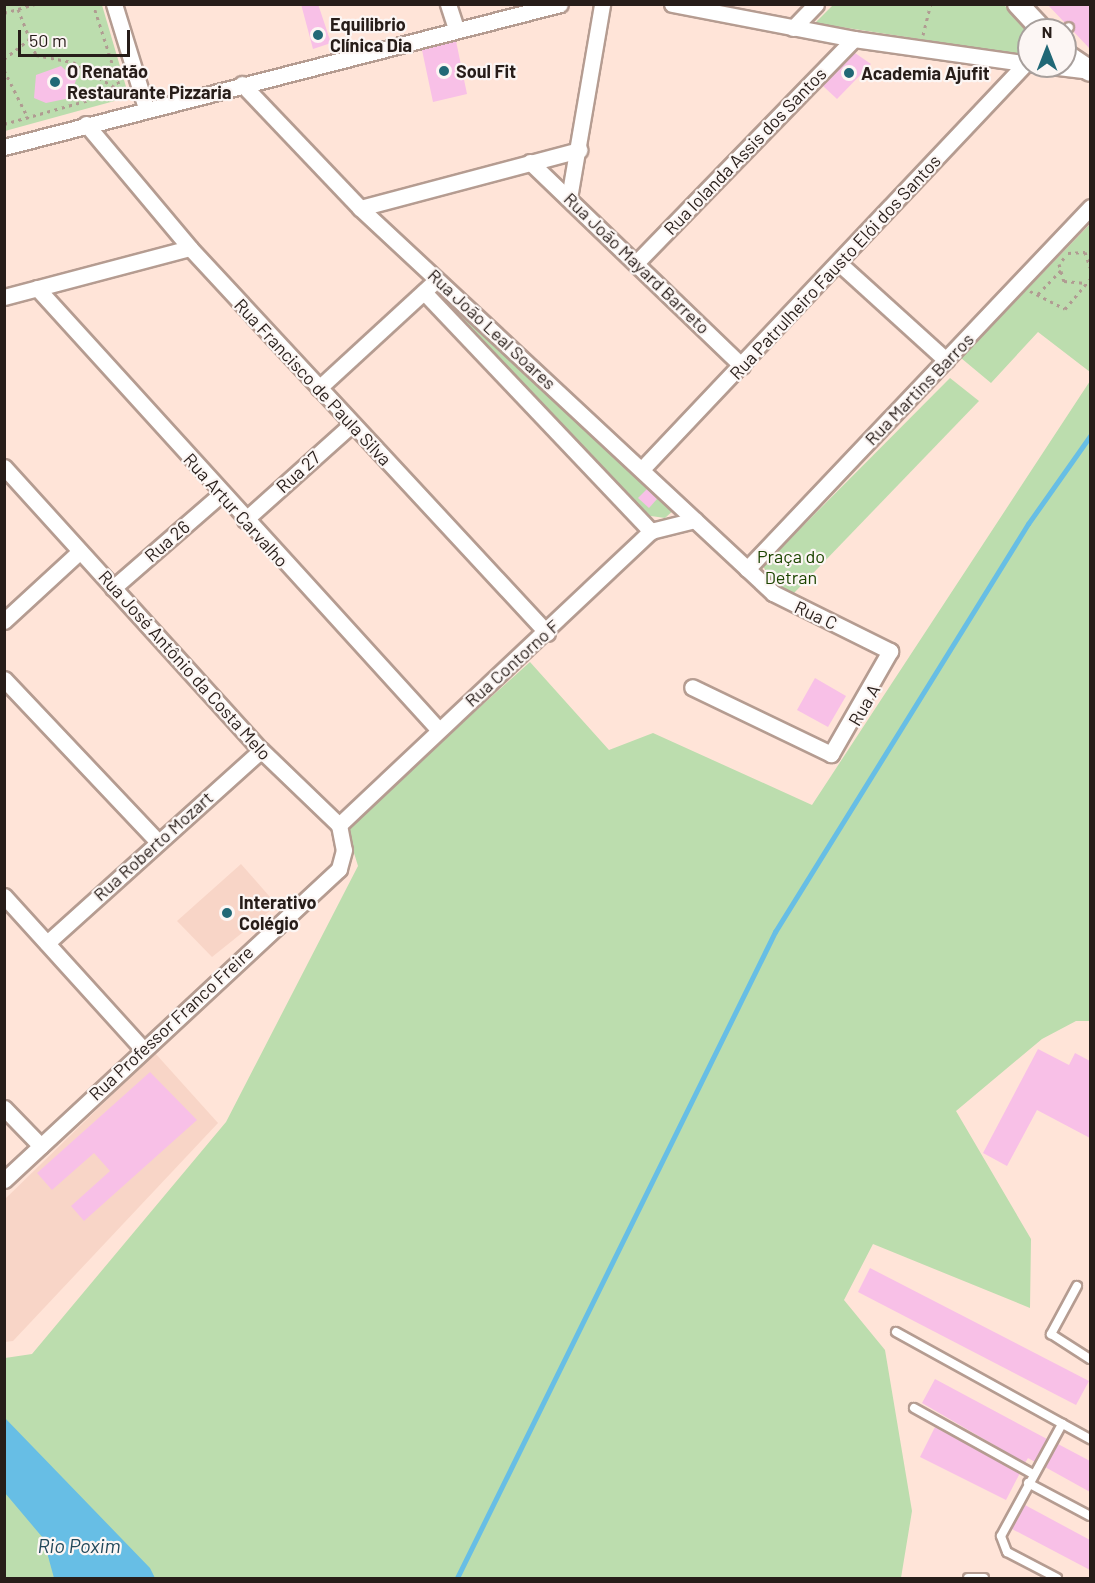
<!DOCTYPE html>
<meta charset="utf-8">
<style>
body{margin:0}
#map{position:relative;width:1095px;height:1583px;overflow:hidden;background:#ffe4d8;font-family:Barlow,sans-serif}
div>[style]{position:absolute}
.built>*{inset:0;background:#f8d5c7}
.green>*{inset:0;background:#bcddae}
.water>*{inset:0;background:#67bee5}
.stream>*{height:4.5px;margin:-2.25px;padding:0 2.25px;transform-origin:2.25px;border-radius:2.25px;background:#67bee5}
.building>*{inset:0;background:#f8c0e7}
.path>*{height:3px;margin-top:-1.5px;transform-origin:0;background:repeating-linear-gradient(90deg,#b09b92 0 3px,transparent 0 7.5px)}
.roads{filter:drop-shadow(2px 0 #b59c91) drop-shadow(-2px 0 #b59c91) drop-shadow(0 2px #b59c91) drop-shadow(0 -2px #b59c91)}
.service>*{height:8px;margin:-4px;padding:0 4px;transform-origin:4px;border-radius:4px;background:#fff}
.minor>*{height:15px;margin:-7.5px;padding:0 7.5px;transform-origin:7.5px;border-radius:7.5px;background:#fff}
.tertiary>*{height:20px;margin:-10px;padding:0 10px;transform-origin:10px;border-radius:10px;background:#fff}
.dots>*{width:16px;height:16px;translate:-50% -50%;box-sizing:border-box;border:3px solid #fcf6f4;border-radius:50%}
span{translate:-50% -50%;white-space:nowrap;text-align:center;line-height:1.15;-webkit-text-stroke:4.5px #fcf6f4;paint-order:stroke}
.poi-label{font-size:18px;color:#271d19;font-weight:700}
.left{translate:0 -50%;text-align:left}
.street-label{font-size:18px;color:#271d19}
.park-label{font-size:18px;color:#1c4500}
.water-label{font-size:20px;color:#22485a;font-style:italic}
.frame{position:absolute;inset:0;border:6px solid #271d19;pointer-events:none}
.north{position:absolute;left:1017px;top:18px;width:60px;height:60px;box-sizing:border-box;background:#fcf6f4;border:2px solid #a79f9c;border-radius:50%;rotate:0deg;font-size:16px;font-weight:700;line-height:24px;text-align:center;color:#271d19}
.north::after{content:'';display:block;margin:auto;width:21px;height:27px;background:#216876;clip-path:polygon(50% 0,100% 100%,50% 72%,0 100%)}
.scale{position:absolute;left:18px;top:30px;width:112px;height:27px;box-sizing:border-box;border:3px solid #271d19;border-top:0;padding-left:8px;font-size:18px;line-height:21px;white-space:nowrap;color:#271d19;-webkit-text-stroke:4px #fcf6f4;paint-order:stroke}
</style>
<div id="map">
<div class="built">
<div style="clip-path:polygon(241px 864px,277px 905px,212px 957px,177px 921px)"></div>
<div style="clip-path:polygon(155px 1053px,218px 1123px,13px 1341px,5px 1342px,5px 1199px)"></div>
</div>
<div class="green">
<div style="clip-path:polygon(5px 5px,102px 5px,129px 97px,5px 131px)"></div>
<div style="clip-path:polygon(833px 5px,1004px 5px,1030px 30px,1029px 56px,815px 23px)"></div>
<div style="clip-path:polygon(1090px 224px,1090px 372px,1038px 332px,991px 383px,961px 358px)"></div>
<div style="clip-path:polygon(443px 287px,676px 508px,665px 518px,644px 515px,436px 296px)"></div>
<div style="clip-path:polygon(950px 378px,979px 401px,794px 593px,773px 584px,763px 566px)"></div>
<div style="clip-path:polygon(1090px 381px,1090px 1021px,1076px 1021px,1042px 1039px,956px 1111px,1031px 1239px,1030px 1308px,873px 1244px,844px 1300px,885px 1350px,912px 1511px,901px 1578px,5px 1578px,5px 1358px,32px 1354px,226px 1122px,358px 866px,346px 827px,530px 662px,609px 750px,653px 733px,812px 805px)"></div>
</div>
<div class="water">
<div style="clip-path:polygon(4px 1417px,150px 1568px,155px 1578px,54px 1578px,43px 1538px,5px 1493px)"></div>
</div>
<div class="stream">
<div style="left:457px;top:1578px;width:720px;rotate:-63.79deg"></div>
<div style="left:775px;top:932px;width:480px;rotate:-58.2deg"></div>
<div style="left:1028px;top:524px;width:108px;rotate:-54.8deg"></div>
</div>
<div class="building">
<div style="clip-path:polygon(301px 4px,318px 4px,331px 43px,313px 49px)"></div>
<div style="clip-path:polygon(1047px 4px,1090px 4px,1090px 49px,1073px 31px,1073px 23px,1065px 23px)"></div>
<div style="clip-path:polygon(456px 41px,467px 94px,433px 102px,422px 50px)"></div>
<div style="clip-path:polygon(855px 53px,871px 64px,837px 99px,823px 86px)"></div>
<div style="clip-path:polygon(61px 66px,76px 80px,70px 98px,46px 103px,34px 98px,36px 75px)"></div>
<div style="clip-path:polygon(647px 489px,657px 499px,649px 508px,638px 498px)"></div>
<div style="clip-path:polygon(815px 678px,846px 696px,828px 727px,797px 710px)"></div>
<div style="clip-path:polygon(1038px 1049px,1069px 1065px,1075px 1053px,1090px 1061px,1090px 1138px,1037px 1110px,1007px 1166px,983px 1153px)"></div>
<div style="clip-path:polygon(150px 1072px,197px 1120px,84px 1221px,71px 1206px,110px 1171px,94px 1153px,52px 1190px,37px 1173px)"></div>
<div style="clip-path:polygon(870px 1268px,1089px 1381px,1076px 1405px,858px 1292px)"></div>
<div style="clip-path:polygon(935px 1379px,1047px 1439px,1035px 1462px,1028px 1458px,1025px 1463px,922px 1403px)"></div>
<div style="clip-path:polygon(935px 1427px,1020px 1473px,1006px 1500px,920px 1457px)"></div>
<div style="clip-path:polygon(1058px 1444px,1090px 1461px,1090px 1492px,1045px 1467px)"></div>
<div style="clip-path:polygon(1025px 1505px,1090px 1540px,1090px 1570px,1012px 1529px)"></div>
</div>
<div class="path">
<div style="left:18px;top:9px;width:49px;rotate:68.6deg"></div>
<div style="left:36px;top:55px;width:38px;rotate:11deg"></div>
<div style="left:73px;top:62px;width:56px;rotate:31.1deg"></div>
<div style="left:121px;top:91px;width:91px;rotate:-107.8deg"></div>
<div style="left:4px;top:13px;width:33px;rotate:-16deg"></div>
<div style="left:923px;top:35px;width:32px;rotate:-76deg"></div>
<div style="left:4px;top:59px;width:34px;rotate:-38deg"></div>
<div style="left:4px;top:70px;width:54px;rotate:63.4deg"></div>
<div style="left:4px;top:124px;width:122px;rotate:-15.8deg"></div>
<div style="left:121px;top:91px;width:6px;rotate:39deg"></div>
<div style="left:1068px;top:253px;width:17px;rotate:-3deg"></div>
<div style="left:1085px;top:252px;width:16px;rotate:72deg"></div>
<div style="left:1064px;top:258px;width:8px;rotate:130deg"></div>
<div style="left:1059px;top:264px;width:18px;rotate:74deg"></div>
<div style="left:1064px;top:281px;width:22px;rotate:5deg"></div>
<div style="left:1030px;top:291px;width:39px;rotate:27deg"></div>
<div style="left:1065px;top:309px;width:39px;rotate:-50deg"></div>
<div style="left:1038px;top:294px;width:33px;rotate:-46deg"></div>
</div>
<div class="roads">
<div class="service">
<div style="left:1065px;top:32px;width:6px;rotate:-51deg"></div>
<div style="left:1077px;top:1286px;width:55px;rotate:118.4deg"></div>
<div style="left:1051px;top:1334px;width:46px;rotate:32.7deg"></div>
<div style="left:896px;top:1332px;width:222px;rotate:28.9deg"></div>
<div style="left:914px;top:1408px;width:136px;rotate:29deg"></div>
<div style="left:1028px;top:1483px;width:70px;rotate:28deg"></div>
<div style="left:968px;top:1578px;width:16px"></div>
<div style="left:1057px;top:1578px;width:56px;rotate:-152.5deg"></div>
<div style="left:1007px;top:1552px;width:17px;rotate:-111deg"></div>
<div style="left:1001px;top:1536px;width:128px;rotate:-61.4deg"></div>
</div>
<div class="minor">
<div style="left:114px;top:4px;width:109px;rotate:72.9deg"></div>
<div style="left:448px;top:4px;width:25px;rotate:72deg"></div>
<div style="left:672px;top:4px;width:185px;rotate:10.9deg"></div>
<div style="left:854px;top:39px;width:177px;rotate:8.1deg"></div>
<div style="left:793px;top:28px;width:33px;rotate:-46deg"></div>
<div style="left:1050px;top:66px;width:35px;rotate:7deg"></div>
<div style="left:242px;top:84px;width:171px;rotate:46.4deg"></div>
<div style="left:360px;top:208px;width:565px;rotate:42.99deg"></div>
<div style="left:773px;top:593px;width:131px;rotate:26.4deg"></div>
<div style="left:890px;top:651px;width:119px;rotate:119.8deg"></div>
<div style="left:831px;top:754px;width:154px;rotate:-154.3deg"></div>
<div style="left:86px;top:124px;width:162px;rotate:50deg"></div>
<div style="left:190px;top:248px;width:525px;rotate:47.16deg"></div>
<div style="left:4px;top:147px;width:574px;rotate:-14.42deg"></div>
<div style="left:530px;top:162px;width:294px;rotate:43.9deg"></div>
<div style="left:569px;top:198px;width:197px;rotate:-80.3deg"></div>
<div style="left:360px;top:208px;width:227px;rotate:-14.8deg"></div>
<div style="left:637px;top:262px;width:311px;rotate:-45.8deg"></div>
<div style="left:840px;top:264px;width:143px;rotate:42.2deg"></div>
<div style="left:37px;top:288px;width:596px;rotate:47.72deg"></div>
<div style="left:424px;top:292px;width:330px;rotate:46.5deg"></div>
<div style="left:4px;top:297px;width:192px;rotate:-14.8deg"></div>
<div style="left:319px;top:388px;width:152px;rotate:-42.6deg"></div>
<div style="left:4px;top:467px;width:382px;rotate:47.8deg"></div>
<div style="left:261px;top:750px;width:108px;rotate:43.9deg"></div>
<div style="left:339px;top:825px;width:25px;rotate:79deg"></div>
<div style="left:344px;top:850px;width:20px;rotate:105deg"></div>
<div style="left:339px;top:869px;width:457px;rotate:137.1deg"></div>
<div style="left:642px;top:469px;width:559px;rotate:-46.6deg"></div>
<div style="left:245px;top:520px;width:144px;rotate:-41.9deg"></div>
<div style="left:747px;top:569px;width:499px;rotate:-46.5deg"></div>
<div style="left:113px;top:588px;width:143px;rotate:-41deg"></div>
<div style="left:4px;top:621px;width:103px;rotate:-42.6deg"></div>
<div style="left:4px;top:679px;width:223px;rotate:46.6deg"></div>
<div style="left:339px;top:825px;width:429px;rotate:-43.3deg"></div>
<div style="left:651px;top:531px;width:45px;rotate:-14deg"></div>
<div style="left:4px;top:896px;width:205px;rotate:47.8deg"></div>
<div style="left:47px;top:943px;width:288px;rotate:-42deg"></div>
<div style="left:4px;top:1108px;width:53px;rotate:45.8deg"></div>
</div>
<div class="tertiary">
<div style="left:1018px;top:4px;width:35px;rotate:47deg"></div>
<div style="left:1065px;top:54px;width:30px;rotate:34deg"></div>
</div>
</div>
<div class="dots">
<div style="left:318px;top:35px;background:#216876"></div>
<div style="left:444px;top:71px;background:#216876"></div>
<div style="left:849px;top:73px;background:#216876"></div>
<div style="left:55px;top:82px;background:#216876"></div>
<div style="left:227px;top:913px;background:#216876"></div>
</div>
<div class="poi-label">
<span class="left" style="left:330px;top:35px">Equilibrio<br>Clínica Dia</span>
<span class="left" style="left:456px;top:71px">Soul Fit</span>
<span class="left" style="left:67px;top:82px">O Renatão<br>Restaurante Pizzaria</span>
<span class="left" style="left:861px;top:73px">Academia Ajufit</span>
<span class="left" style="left:239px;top:913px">Interativo<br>Colégio</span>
</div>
<div class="street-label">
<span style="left:745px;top:151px;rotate:-46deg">Rua Iolanda Assis dos Santos</span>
<span style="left:637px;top:263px;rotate:44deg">Rua João Mayard Barreto</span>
<span style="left:835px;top:267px;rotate:-47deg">Rua Patrulheiro Fausto Elói dos Santos</span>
<span style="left:492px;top:329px;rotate:43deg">Rua João Leal Soares</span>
<span style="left:313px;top:382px;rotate:47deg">Rua Francisco de Paula Silva</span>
<span style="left:919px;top:389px;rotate:-46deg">Rua Martins Barros</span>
<span style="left:298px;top:472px;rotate:-42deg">Rua 27</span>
<span style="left:236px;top:510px;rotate:48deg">Rua Artur Carvalho</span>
<span style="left:167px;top:541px;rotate:-41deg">Rua 26</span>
<span style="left:816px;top:615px;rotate:25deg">Rua C</span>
<span style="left:512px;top:663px;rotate:-42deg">Rua Contorno F</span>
<span style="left:185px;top:665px;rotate:48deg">Rua José Antônio da Costa Melo</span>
<span style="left:864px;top:705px;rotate:-60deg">Rua A</span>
<span style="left:153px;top:846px;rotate:-42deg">Rua Roberto Mozart</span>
<span style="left:171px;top:1023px;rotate:-43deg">Rua Professor Franco Freire</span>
</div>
<div class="park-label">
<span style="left:791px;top:567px">Praça do<br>Detran</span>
</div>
<div class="water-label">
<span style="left:79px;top:1545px">Rio Poxim</span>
</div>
<div class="frame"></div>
<div class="north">N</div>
<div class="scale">50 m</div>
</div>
